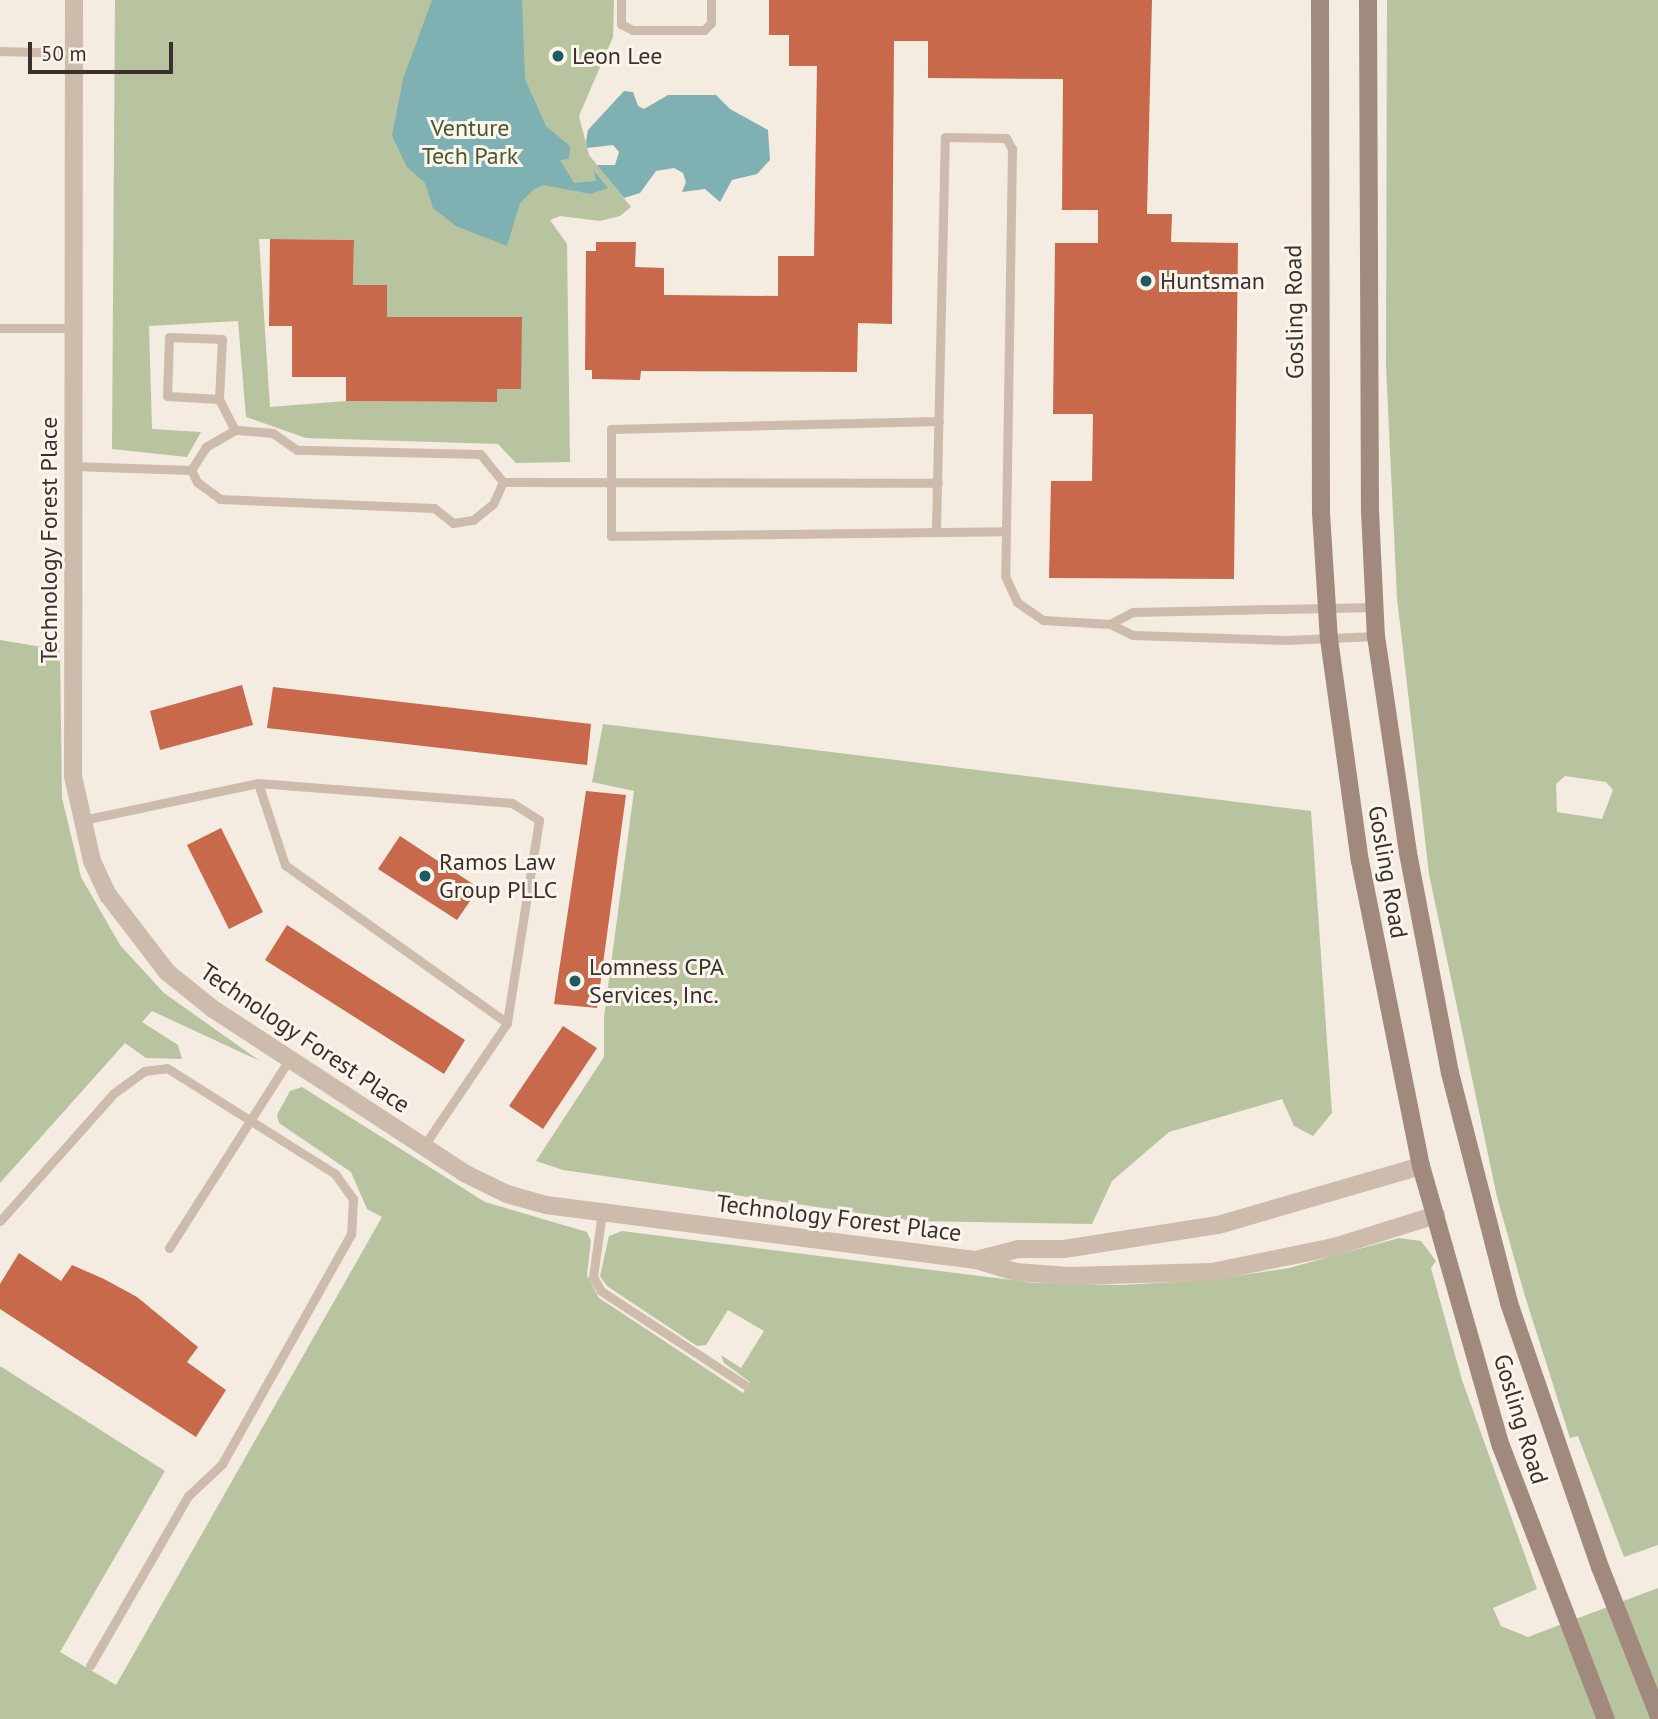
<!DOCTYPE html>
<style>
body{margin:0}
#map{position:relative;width:1658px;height:1719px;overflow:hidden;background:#f4ebe1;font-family:"PT Sans",sans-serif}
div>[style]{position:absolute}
.green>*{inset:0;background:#b8c4a0}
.water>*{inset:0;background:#7fb0b2}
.building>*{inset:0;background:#c8694b}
.lane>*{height:9px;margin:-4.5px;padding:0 4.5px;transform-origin:4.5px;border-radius:4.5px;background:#cdbbac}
.street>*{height:18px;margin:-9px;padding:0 9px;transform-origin:9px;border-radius:9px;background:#cdbbac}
.secondary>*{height:18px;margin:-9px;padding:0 9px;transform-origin:9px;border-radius:9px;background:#a18a7d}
.dots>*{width:19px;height:19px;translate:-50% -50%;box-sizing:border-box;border:4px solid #fbf5ee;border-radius:50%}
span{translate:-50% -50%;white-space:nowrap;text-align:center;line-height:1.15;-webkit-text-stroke:6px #fbf5ee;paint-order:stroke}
.poi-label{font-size:24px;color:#3b302b}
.left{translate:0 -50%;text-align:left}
.park-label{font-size:24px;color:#4a5a2e}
.street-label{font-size:24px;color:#3b302b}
.scale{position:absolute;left:28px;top:42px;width:145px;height:32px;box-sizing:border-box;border:4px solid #3b302b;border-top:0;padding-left:9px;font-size:21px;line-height:24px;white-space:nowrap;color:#3b302b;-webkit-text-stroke:5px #fbf5ee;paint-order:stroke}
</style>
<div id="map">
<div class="green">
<div style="clip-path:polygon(evenodd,115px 0,614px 0,613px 37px,579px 116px,589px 155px,631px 207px,620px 216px,600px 221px,560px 216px,550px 220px,567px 244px,570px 462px,516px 463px,498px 444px,306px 438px,246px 417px,238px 321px,149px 326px,152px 429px,201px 432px,187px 457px,112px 449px,115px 0,259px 239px,354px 240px,353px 285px,387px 285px,387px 317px,521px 317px,497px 389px,497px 402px,346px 401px,270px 407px,259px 239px)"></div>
<div style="clip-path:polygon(evenodd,1387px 0,1658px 0,1658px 1545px,1624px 1557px,1578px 1436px,1570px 1438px,1524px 1293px,1497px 1197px,1429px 874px,1397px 598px,1386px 366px,1387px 0,1565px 776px,1606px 782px,1613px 790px,1602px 819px,1557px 812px,1556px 784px,1565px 776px)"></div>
<div style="clip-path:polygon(0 640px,60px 650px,62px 798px,81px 877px,120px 945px,164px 993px,260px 1061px,152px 1011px,142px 1022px,178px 1045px,182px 1059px,146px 1058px,125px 1043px,0 1183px)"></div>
<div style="clip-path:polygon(603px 724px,1311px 811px,1332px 1113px,1313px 1136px,1294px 1126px,1282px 1099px,1169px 1132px,1112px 1181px,1092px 1224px,914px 1221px,563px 1170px,536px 1161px,604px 1057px,604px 1017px,634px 791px,592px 782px)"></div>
<div style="clip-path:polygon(302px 1087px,485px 1202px,587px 1232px,591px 1241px,587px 1275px,599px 1298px,743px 1393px,750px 1382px,724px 1363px,721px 1355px,741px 1368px,764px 1331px,728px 1310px,706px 1345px,697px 1346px,607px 1286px,600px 1276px,609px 1236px,622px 1231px,1035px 1283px,1121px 1285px,1211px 1280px,1289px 1268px,1399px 1238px,1421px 1241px,1436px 1261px,1431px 1268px,1462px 1380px,1537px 1589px,1493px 1608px,1501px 1626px,1528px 1637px,1658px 1588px,1658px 1719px,0 1719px,0 1366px,165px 1471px,60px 1652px,116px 1685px,382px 1217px,367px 1209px,351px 1172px,279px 1123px,277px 1115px,290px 1091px)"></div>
</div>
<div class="water">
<div style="clip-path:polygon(432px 0,522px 0,525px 79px,546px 126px,570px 146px,569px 159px,560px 160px,574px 183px,596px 181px,594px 171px,608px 188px,591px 194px,543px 185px,533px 190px,520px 203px,507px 246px,456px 226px,433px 208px,425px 183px,407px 167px,392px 136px,403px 79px)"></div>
<div style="clip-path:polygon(624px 91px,633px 92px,638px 106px,644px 109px,668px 95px,716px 95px,730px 109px,768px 130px,770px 160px,757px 174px,732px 180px,720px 202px,705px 189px,682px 192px,686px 182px,683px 173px,674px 168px,656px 171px,640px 193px,624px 198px,597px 165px,615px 165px,619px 152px,613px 145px,587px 148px,586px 141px,588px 130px)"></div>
</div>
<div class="building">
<div style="clip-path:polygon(769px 0,1152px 0,1147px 214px,1172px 214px,1171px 242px,1238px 243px,1234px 579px,1049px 578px,1051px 481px,1092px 481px,1093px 414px,1053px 414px,1055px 243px,1098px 243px,1098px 210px,1062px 210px,1063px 79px,928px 78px,928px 41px,894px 41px,892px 324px,858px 323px,857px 372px,641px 371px,640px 380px,592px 379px,592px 370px,585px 370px,586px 251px,596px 251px,596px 242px,636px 242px,635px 267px,664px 268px,664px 295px,778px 296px,778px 256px,814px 256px,817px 66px,789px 66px,789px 35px,769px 35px)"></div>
<div style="clip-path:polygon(270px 239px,354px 240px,353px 285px,387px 285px,387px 317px,522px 317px,521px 389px,497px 389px,497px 402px,346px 401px,346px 377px,292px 377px,292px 326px,269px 326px)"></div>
<div style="clip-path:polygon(242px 685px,253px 725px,160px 750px,150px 711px)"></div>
<div style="clip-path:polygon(273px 687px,591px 724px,587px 765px,267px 728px)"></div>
<div style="clip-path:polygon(586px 791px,626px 795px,597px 1008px,554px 1004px)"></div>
<div style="clip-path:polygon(221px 828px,263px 912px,229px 929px,187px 845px)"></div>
<div style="clip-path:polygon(400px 836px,479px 888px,457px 920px,378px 869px)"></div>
<div style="clip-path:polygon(287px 925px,465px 1040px,444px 1074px,265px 960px)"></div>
<div style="clip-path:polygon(563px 1026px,597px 1048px,543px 1129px,509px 1106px)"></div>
<div style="clip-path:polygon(19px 1253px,61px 1281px,72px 1265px,104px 1279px,137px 1297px,198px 1347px,187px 1362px,226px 1390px,196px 1437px,0 1309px,0 1284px)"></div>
</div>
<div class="lane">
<div style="left:621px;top:0;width:24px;rotate:90deg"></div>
<div style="left:621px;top:24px;width:13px;rotate:27deg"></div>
<div style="left:633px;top:30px;width:71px"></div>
<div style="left:704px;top:30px;width:10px;rotate:-45deg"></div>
<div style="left:711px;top:23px;width:23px;rotate:-90deg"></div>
<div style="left:0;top:51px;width:74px;rotate:1.5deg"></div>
<div style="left:0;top:328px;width:73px"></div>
<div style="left:219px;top:399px;width:60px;rotate:-87.1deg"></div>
<div style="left:222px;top:339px;width:53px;rotate:-177.8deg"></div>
<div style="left:169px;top:337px;width:59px;rotate:91.9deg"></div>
<div style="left:167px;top:396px;width:52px;rotate:3.3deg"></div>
<div style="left:219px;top:399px;width:35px;rotate:63deg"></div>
<div style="left:939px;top:421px;width:328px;rotate:178.6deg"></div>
<div style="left:611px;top:429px;width:107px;rotate:90deg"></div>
<div style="left:611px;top:536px;width:395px;rotate:-0.7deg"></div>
<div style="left:73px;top:466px;width:118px;rotate:1.9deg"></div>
<div style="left:503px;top:482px;width:36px;rotate:-129deg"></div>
<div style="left:480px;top:454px;width:183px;rotate:-178.7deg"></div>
<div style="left:297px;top:450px;width:29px;rotate:-145deg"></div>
<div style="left:273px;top:433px;width:38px;rotate:-175deg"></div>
<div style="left:235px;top:430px;width:34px;rotate:150deg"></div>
<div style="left:206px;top:447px;width:27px;rotate:123deg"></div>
<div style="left:191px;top:470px;width:13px;rotate:63deg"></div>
<div style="left:197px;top:482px;width:29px;rotate:36deg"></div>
<div style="left:220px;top:499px;width:214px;rotate:2.4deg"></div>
<div style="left:434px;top:508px;width:24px;rotate:38deg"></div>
<div style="left:453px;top:523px;width:20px;rotate:-9deg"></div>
<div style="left:473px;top:520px;width:26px;rotate:-39deg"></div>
<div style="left:493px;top:504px;width:24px;rotate:-66deg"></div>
<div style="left:503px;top:482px;width:435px;rotate:0.1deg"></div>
<div style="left:936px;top:528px;width:391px;rotate:-88.7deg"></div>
<div style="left:945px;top:137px;width:61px;rotate:0.9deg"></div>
<div style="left:1006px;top:138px;width:13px;rotate:61deg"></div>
<div style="left:1012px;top:149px;width:427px;rotate:90.9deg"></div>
<div style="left:1005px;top:576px;width:29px;rotate:65deg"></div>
<div style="left:1017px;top:602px;width:32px;rotate:35deg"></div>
<div style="left:1043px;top:620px;width:67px;rotate:3.4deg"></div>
<div style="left:1110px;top:624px;width:25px;rotate:26deg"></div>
<div style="left:1133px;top:635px;width:153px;rotate:1.9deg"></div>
<div style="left:1286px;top:640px;width:90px;rotate:-2.5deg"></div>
<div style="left:1110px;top:624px;width:26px;rotate:-28deg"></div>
<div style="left:1133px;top:612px;width:242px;rotate:-1.2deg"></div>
<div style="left:258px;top:783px;width:86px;rotate:71.8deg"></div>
<div style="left:285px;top:865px;width:272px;rotate:35.4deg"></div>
<div style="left:83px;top:820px;width:179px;rotate:-11.9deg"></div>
<div style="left:258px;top:783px;width:255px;rotate:4.5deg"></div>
<div style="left:512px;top:803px;width:32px;rotate:32deg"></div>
<div style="left:539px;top:820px;width:206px;rotate:99deg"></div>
<div style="left:507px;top:1023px;width:150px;rotate:124.1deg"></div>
<div style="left:602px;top:1212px;width:66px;rotate:97.9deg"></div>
<div style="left:593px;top:1277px;width:16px;rotate:60deg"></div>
<div style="left:601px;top:1291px;width:172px;rotate:33.1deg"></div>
<div style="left:0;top:1221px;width:171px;rotate:-48.3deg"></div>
<div style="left:114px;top:1093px;width:37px;rotate:-36deg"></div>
<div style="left:144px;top:1071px;width:23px;rotate:-7deg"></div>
<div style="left:167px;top:1068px;width:199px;rotate:32.2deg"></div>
<div style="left:335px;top:1174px;width:31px;rotate:54deg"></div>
<div style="left:353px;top:1199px;width:35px;rotate:93deg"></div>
<div style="left:351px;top:1234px;width:264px;rotate:119.3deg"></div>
<div style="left:222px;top:1464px;width:47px;rotate:136.7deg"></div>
<div style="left:188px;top:1496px;width:196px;rotate:120deg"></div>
<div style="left:169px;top:1248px;width:225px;rotate:-57.5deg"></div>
</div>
<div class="street">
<div style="left:74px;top:0;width:776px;rotate:90.07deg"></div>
<div style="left:73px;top:776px;width:87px;rotate:77.4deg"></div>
<div style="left:92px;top:861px;width:38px;rotate:65deg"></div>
<div style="left:108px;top:895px;width:97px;rotate:52.5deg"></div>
<div style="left:167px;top:972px;width:59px;rotate:38.8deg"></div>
<div style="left:213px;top:1009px;width:302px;rotate:33.1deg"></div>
<div style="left:466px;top:1174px;width:46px;rotate:26deg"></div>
<div style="left:507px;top:1194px;width:41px;rotate:15.8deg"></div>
<div style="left:546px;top:1205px;width:434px;rotate:7.3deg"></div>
<div style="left:976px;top:1260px;width:42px;rotate:16.7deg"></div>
<div style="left:1016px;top:1272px;width:53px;rotate:4.3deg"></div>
<div style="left:1069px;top:1276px;width:143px;rotate:-1.6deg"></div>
<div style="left:1212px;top:1272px;width:125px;rotate:-11.6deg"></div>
<div style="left:1334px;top:1247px;width:107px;rotate:-17.4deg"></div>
<div style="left:976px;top:1260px;width:43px;rotate:-14.7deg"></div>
<div style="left:1018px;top:1249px;width:46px"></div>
<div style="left:1064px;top:1249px;width:156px;rotate:-8.9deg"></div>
<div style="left:1218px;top:1225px;width:211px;rotate:-16.2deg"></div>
</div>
<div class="secondary">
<div style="left:1320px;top:0;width:513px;rotate:89.89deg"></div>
<div style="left:1321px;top:513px;width:126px;rotate:86.4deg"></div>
<div style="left:1329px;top:639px;width:224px;rotate:82.1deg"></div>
<div style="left:1360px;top:861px;width:311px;rotate:78.7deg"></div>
<div style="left:1421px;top:1166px;width:291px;rotate:74.1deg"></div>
<div style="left:1501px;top:1446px;width:292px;rotate:69deg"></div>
<div style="left:1368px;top:0;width:511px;rotate:89.78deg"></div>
<div style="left:1370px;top:511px;width:125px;rotate:87.3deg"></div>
<div style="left:1376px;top:636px;width:219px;rotate:81.6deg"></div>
<div style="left:1408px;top:853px;width:224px;rotate:79.2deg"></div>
<div style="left:1450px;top:1073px;width:237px;rotate:75.6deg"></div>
<div style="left:1509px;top:1303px;width:279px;rotate:71deg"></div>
<div style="left:1600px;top:1567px;width:158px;rotate:68.5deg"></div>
</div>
<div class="dots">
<div style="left:558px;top:56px;background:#1f5a5e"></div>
<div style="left:1146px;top:281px;background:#1f5a5e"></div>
<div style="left:425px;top:876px;background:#1f5a5e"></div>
<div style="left:575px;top:981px;background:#1f5a5e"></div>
</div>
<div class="poi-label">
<span class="left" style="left:572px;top:56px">Leon Lee</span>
<span class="left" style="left:1160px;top:281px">Huntsman</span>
<span class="left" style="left:439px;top:876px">Ramos Law<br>Group PLLC</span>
<span class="left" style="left:589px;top:981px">Lomness CPA<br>Services, Inc.</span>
</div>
<div class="park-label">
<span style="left:470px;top:142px">Venture<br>Tech Park</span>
</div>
<div class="street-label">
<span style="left:1294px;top:312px;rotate:-91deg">Gosling Road</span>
<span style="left:49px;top:540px;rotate:-90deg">Technology Forest Place</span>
<span style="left:1388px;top:872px;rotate:80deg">Gosling Road</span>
<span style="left:305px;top:1038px;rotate:34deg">Technology Forest Place</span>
<span style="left:839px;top:1218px;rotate:7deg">Technology Forest Place</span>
<span style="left:1521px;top:1419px;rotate:73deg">Gosling Road</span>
</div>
<div class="scale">50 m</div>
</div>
